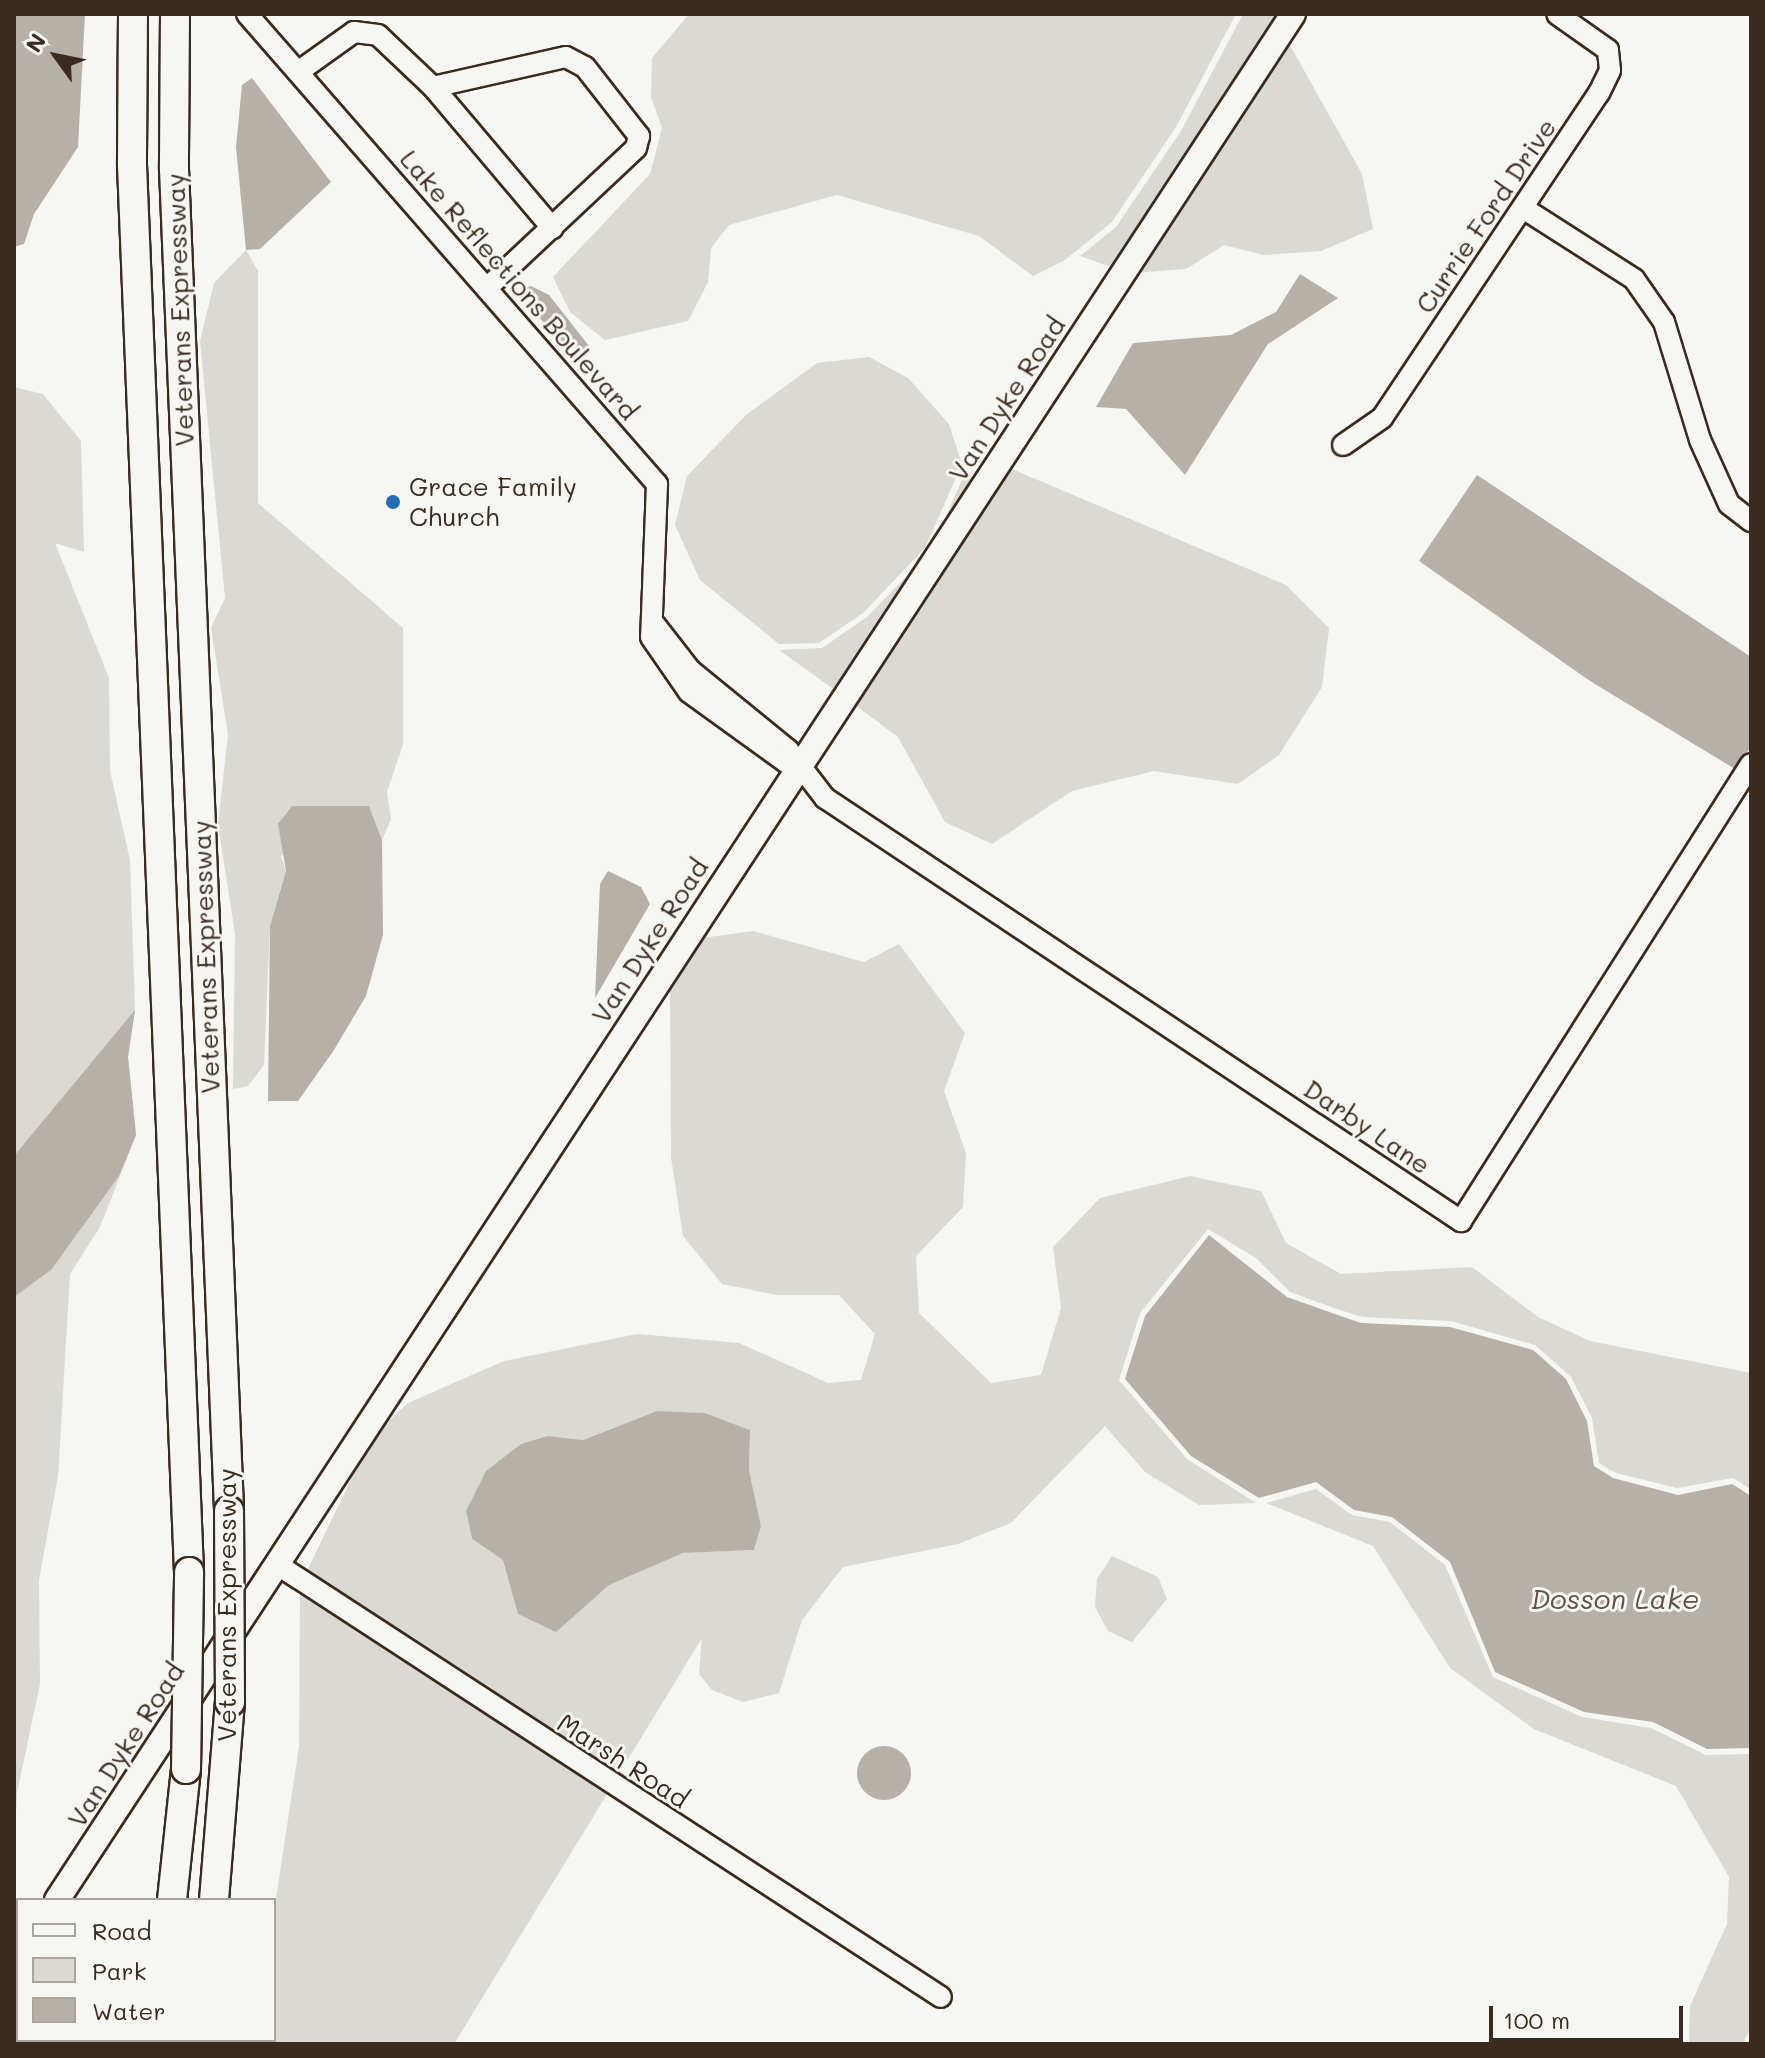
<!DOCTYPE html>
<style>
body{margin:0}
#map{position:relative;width:1765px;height:2058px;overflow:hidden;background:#f6f6f2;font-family:Mali,sans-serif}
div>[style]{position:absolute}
.green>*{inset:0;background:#dad9d3}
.water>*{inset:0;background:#b6b0a9}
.round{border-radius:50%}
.roads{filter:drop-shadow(2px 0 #3b2a1e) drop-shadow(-2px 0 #3b2a1e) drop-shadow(0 2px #3b2a1e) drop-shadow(0 -2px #3b2a1e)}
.minor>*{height:20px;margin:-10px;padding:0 10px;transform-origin:10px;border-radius:10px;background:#f6f6f2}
.major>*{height:24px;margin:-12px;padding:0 12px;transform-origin:12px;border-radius:12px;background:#f6f6f2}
.highway>*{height:28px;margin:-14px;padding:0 14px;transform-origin:14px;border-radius:14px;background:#f6f6f2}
.bridges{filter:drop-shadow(2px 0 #3b2a1e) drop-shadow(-2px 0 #3b2a1e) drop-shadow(0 2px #3b2a1e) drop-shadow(0 -2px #3b2a1e)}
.highway-bridge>*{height:28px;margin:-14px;padding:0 14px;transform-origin:14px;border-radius:14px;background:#f6f6f2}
.dots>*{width:22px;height:22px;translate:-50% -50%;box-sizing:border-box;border:4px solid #f6f6f2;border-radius:50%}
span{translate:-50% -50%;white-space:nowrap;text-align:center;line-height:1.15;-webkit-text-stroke:6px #f6f6f2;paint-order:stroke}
.street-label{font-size:26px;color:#3b2a1e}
.poi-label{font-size:26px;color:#3b2a1e}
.left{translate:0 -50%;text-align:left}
.water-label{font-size:28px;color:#605248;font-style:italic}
.frame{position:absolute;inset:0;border:16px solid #3b2a1e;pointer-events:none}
.legend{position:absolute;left:16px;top:1898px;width:260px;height:144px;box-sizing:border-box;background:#f6f6f2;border:2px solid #aba49d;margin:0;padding:10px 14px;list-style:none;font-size:24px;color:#3b2a1e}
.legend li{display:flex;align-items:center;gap:16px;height:40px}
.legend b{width:40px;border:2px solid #aba49d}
.north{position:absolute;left:16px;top:16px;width:80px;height:80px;-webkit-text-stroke:6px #f6f6f2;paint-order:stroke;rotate:303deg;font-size:22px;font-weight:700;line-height:32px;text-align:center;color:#3b2a1e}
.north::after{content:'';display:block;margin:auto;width:28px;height:36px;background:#3b2a1e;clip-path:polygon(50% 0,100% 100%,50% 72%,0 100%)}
.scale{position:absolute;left:1489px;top:2006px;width:194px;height:36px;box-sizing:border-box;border:4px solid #3b2a1e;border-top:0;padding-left:10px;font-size:24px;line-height:28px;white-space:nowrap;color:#3b2a1e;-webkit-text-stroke:6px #f6f6f2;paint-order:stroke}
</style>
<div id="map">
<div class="green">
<div style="clip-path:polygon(689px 14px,1236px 14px,1176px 127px,1112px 222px,1065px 260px,1033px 276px,979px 236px,837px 195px,729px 225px,711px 248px,708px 282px,688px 321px,605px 340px,570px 312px,553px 277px,650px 174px,662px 128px,651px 97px,652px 58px)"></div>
<div style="clip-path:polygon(1243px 14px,1279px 14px,1117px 269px,1080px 256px,1116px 227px,1181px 131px)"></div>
<div style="clip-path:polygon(1286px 38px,1362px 174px,1373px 229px,1321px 251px,1264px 255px,1224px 245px,1186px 269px,1133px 273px)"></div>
<div style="clip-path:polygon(246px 250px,258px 271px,258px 503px,403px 628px,403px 744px,387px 792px,391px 819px,382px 840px,369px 806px,281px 856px,286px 871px,270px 926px,264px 1065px,248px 1086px,233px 1089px,235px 934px,218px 824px,228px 734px,211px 628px,225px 598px,200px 341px,214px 283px)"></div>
<div style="clip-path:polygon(869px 357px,908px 378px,949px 424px,962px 464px,925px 548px,863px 613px,819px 643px,779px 644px,700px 580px,675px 525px,687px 476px,746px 415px,817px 363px)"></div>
<div style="clip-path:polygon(14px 387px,43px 394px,81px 441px,84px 552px,55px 543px,109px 678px,110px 771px,130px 860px,135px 1010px,128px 1057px,136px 1135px,100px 1227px,70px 1274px,58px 1476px,39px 1580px,40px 1684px,17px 1793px,14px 1851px)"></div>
<div style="clip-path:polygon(1005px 466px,1286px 585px,1329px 628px,1322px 687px,1279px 755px,1238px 784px,1154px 771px,1072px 791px,992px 844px,945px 822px,898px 737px,851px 702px)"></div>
<div style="clip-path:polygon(965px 473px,977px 481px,839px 693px,779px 650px,822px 648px,867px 617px,930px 552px)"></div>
<div style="clip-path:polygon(evenodd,753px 931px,864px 962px,899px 944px,965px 1033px,944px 1091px,966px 1153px,963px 1207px,916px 1256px,919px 1313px,991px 1383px,1041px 1375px,1061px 1308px,1053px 1247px,1100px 1198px,1190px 1176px,1261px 1191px,1286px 1243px,1341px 1274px,1472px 1267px,1538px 1317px,1590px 1341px,1751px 1373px,1751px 1489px,1733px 1478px,1677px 1488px,1616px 1473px,1599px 1463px,1592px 1418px,1571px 1377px,1535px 1345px,1451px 1321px,1362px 1317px,1334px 1308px,1290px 1292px,1256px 1258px,1208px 1229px,1140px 1313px,1119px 1380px,1187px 1459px,1256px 1503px,1199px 1505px,1145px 1472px,1105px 1426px,1011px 1523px,958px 1544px,843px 1567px,802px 1620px,779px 1693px,743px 1702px,712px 1690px,699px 1674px,702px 1638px,616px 1779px,305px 1575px,372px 1436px,408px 1403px,504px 1361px,637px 1334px,739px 1343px,828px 1383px,861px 1380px,875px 1334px,839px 1295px,777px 1295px,722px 1284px,683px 1236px,671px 1157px,670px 990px,702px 938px,753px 931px,657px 1411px,705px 1413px,750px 1430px,749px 1470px,761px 1526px,754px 1550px,683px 1553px,608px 1585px,556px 1631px,518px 1614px,504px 1560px,472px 1539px,466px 1511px,548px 1436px,583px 1440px,657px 1411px)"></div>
<div style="clip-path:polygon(1316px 1489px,1352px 1515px,1390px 1522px,1445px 1565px,1493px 1677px,1582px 1717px,1651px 1728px,1706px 1755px,1751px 1754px,1751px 2028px,1742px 2044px,1689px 2044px,1690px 2006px,1727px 1924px,1729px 1877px,1676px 1786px,1534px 1729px,1450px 1668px,1373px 1546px,1266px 1503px)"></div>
<div style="clip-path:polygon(1112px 1556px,1158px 1577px,1167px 1599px,1132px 1642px,1108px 1631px,1095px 1607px,1097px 1579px)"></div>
<div style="clip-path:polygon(300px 1588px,609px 1791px,454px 2044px,254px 2044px,274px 2040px,274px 1912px,299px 1747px)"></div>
</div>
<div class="water">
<div style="clip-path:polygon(14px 14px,85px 14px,78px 147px,34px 214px,24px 244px,14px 247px)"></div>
<div style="clip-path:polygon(252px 78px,331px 182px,260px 249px,246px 250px,236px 147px,242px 85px)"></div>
<div style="clip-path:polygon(1300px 274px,1338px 298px,1268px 344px,1185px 475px,1126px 409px,1096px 407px,1133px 343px,1231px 335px,1276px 312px)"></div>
<div style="clip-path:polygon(531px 286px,549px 295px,589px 346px,577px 357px,528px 306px,521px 289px)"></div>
<div style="clip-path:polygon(1477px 475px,1751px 657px,1751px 747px,1735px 769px,1590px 681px,1419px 561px)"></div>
<div style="clip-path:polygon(292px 806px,369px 806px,382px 840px,383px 935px,366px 996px,334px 1050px,298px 1101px,268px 1101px,270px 926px,286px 871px,278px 824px)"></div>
<div style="clip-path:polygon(608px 871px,641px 887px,650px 904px,595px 998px,600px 884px)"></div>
<div style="clip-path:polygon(135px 1010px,128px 1057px,136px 1135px,119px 1176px,51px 1270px,14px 1297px,14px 1156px)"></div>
<div style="clip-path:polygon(1209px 1235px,1287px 1297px,1332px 1313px,1361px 1323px,1450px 1327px,1533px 1350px,1566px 1379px,1587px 1421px,1594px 1466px,1613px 1478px,1678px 1495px,1732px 1484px,1751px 1496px,1751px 1748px,1707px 1749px,1653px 1722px,1584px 1712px,1495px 1672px,1450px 1562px,1392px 1517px,1354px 1510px,1316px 1482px,1259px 1498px,1191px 1456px,1125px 1379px,1145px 1316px)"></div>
<div style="clip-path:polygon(657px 1411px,705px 1413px,750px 1430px,749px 1470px,761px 1526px,754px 1550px,683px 1553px,609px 1585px,556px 1632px,518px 1614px,503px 1560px,472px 1539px,466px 1511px,486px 1471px,521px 1444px,548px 1436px,583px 1440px)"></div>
<div class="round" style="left:857px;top:1746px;width:54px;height:54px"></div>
</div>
<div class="roads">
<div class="minor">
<div style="left:247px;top:14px;width:624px;rotate:48.9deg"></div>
<div style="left:657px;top:484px;width:153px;rotate:92.2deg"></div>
<div style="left:651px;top:637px;width:67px;rotate:55.4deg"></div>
<div style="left:689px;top:692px;width:135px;rotate:35.9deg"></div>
<div style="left:298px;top:72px;width:69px;rotate:-35.5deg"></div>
<div style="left:354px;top:32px;width:24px;rotate:7deg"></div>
<div style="left:378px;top:35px;width:76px;rotate:43.4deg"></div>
<div style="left:433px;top:87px;width:185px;rotate:49.8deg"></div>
<div style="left:433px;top:87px;width:136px;rotate:-12.7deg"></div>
<div style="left:566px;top:57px;width:21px;rotate:28deg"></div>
<div style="left:585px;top:67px;width:88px;rotate:52deg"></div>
<div style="left:639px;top:136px;width:12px;rotate:104deg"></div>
<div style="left:636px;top:148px;width:204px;rotate:136.8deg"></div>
<div style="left:1523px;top:208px;width:132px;rotate:32.6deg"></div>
<div style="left:1634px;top:279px;width:52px;rotate:55.1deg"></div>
<div style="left:1664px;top:322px;width:123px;rotate:73deg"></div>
<div style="left:1700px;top:440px;width:70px;rotate:65.6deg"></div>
<div style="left:1729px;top:504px;width:28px;rotate:38deg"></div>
<div style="left:1343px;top:445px;width:47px;rotate:-34.7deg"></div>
<div style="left:1382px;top:418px;width:391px;rotate:-56.3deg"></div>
<div style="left:1599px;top:93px;width:25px;rotate:-64deg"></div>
<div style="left:1610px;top:70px;width:20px;rotate:-96deg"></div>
<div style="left:1608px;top:50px;width:62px;rotate:-144.8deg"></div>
<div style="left:655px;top:625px;width:57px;rotate:52.1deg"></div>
<div style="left:690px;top:670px;width:127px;rotate:39.2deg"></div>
<div style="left:788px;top:750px;width:61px;rotate:52.4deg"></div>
<div style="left:825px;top:798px;width:764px;rotate:33.63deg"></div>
<div style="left:1461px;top:1221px;width:541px;rotate:-57.6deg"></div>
<div style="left:278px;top:1565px;width:791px;rotate:33.09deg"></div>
</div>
<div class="major">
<div style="left:57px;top:1900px;width:2255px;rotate:-56.76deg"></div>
<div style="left:14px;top:1965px;width:7px;rotate:-56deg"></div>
</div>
<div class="highway">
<div style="left:133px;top:14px;width:151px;rotate:90.4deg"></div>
<div style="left:132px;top:165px;width:1408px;rotate:87.68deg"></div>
<div style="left:175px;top:14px;width:155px;rotate:90.4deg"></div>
<div style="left:174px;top:169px;width:1343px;rotate:87.65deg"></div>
<div style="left:172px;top:1900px;width:132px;rotate:-83.9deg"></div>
<div style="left:214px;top:1900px;width:199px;rotate:-85.4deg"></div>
<div style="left:150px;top:2044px;width:4px;rotate:-90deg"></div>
<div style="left:192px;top:2044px;width:4px;rotate:-76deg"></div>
</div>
</div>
<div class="bridges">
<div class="highway-bridge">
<div style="left:229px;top:1511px;width:191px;rotate:89.7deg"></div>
<div style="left:186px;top:1769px;width:197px;rotate:-89.1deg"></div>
</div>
</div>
<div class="dots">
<div style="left:393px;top:502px;background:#1f6fb2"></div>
</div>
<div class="street-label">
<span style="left:1486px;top:216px;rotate:-56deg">Currie Ford Drive</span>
<span style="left:519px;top:285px;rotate:49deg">Lake Reflections Boulevard</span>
<span style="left:180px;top:310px;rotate:-92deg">Veterans Expressway</span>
<span style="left:1007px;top:399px;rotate:-57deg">Van Dyke Road</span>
<span style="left:650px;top:941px;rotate:-57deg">Van Dyke Road</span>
<span style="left:206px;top:957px;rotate:-92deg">Veterans Expressway</span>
<span style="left:1367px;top:1127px;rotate:34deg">Darby Lane</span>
<span style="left:227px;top:1605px;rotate:-90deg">Veterans Expressway</span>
<span style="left:126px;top:1745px;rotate:-57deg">Van Dyke Road</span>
<span style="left:623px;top:1761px;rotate:33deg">Marsh Road</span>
</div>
<div class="poi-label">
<span class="left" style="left:409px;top:502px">Grace Family<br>Church</span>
</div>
<div class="water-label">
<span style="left:1615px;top:1598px">Dosson Lake</span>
</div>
<div class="frame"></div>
<ul class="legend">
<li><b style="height:10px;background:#f6f6f2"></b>Road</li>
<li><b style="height:22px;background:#dad9d3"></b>Park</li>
<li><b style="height:22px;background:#b6b0a9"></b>Water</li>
</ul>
<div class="north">N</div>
<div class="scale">100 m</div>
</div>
